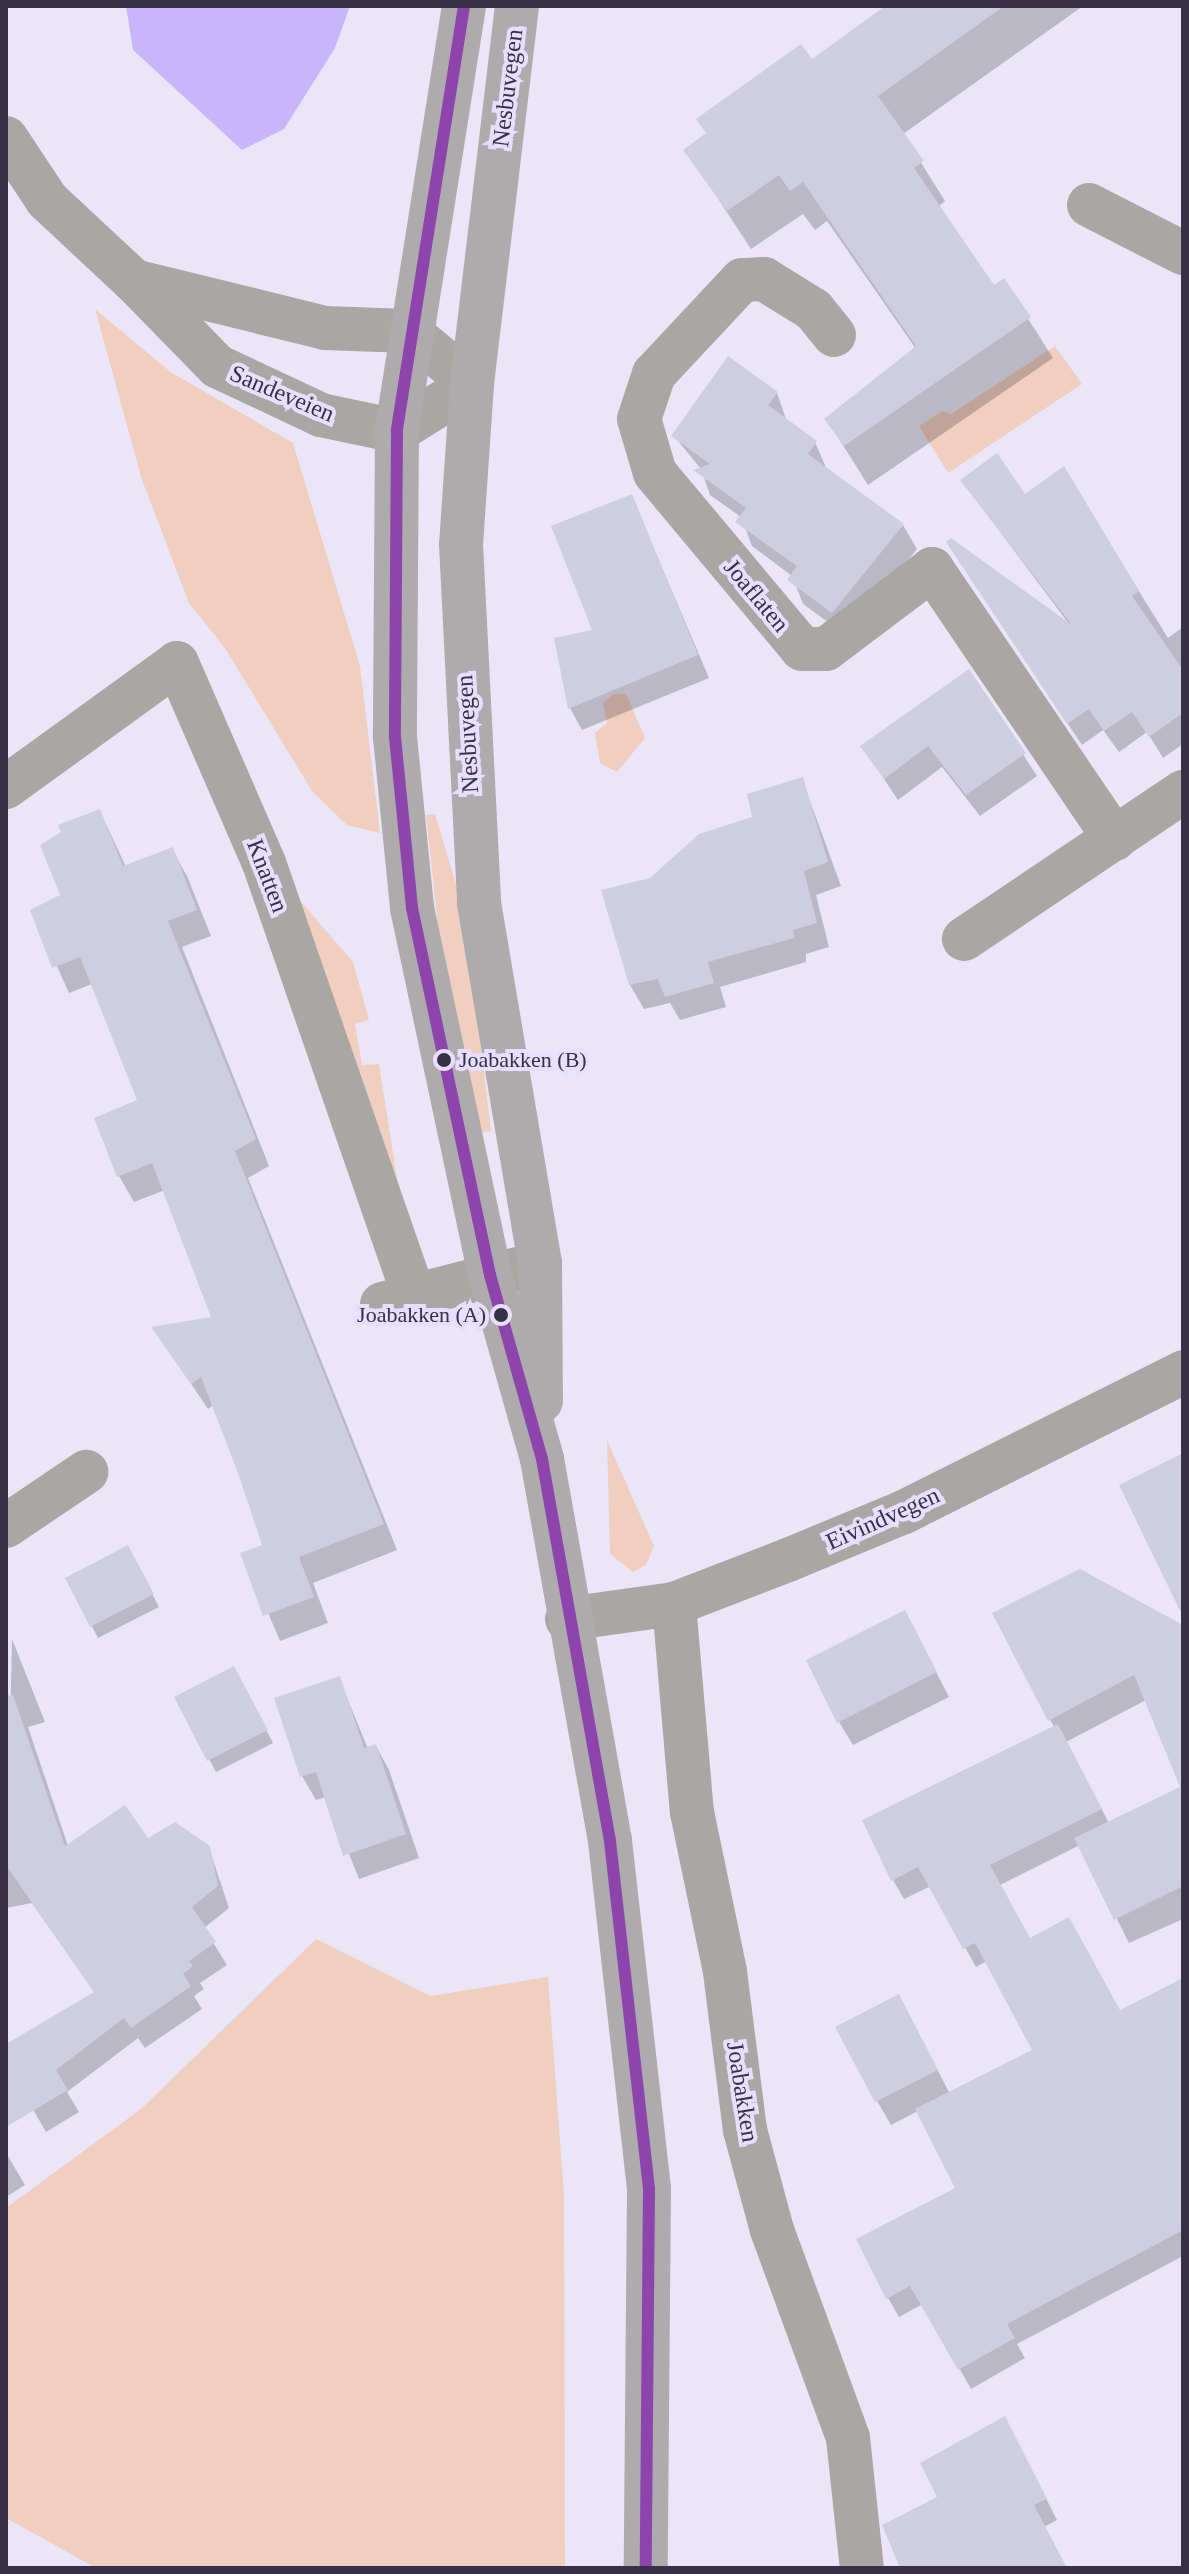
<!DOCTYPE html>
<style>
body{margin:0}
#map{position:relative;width:1189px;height:2574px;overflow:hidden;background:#eae6f8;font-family:Georgia,serif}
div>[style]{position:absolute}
.green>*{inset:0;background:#f0cec0}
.water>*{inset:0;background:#c7b6f9}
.shadow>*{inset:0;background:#0003}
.building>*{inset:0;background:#cecee0}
.minor>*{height:44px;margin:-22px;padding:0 22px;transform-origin:22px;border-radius:22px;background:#a8a7a4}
.major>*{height:44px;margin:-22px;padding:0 22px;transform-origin:22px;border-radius:22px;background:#aeabad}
.bus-1>*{height:12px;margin:-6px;padding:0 6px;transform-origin:6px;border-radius:6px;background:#8e44ad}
.dots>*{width:22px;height:22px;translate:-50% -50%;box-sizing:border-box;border:4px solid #e6dfff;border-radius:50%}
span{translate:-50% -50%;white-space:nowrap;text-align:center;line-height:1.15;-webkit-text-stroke:8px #e6dfff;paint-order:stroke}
.bus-label{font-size:22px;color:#363146}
.left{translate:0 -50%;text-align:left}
.right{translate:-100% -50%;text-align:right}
.street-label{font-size:24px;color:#363146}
.frame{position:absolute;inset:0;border:8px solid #363146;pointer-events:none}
</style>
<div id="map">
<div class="green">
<div style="clip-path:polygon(95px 309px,172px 373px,293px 443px,360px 666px,380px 833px,347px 825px,312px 791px,225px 648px,189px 603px,142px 480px)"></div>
<div style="clip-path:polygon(1055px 346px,1082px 384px,948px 473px,919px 426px,942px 411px,951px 414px)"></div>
<div style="clip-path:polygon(613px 694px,626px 694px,645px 738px,617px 772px,600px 763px,595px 733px,607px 723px,603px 703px)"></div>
<div style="clip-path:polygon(435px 814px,465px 914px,491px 1131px,479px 1133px,440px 944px,426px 815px)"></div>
<div style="clip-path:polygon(302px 903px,353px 962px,369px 1020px,355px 1024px,362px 1065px,379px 1064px,398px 1185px,296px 906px)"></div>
<div style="clip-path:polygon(607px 1440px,654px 1546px,646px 1565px,633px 1572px,610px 1554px)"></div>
<div style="clip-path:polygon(316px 1939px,430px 1996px,548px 1977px,564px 2195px,565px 2568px,96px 2568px,6px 2518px,6px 2208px,141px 2109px)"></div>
</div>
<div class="water">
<div style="clip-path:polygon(126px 6px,350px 6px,335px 48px,284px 129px,242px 150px,133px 50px)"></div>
</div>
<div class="shadow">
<div style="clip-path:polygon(889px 6px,1083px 6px,903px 134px,945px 201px,938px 207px,993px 288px,1004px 281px,1053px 358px,868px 485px,827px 420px,916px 349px,827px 221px,815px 230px,803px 214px,751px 249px,686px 150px)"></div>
<div style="clip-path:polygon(777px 393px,787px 422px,815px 442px,827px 470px,903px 525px,917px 549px,847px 636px,803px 604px,792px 576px,752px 546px,741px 517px,710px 495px,701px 469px,674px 436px)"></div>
<div style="clip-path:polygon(1063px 469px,1168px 638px,1183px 627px,1183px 744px,1163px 758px,1147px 732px,1119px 752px,1103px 730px,1082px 745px,962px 565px,1069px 624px,962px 481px,1024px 496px)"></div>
<div style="clip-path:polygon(632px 497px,709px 678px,582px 730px,570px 708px)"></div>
<div style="clip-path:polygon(969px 671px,1037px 776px,980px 816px,942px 767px,898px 800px,862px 746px)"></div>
<div style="clip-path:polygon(802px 779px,841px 886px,816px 895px,829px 947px,806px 954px,806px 962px,720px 987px,726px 1007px,680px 1020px,670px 1003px,644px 1009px,630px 985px,651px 879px,754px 819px)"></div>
<div style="clip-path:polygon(100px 811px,126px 867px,172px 850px,187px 876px,211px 936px,182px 947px,269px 1166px,248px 1178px,397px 1550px,313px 1583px,328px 1623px,280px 1641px,243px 1554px,264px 1546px,214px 1405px,208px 1409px,154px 1329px,213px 1319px,165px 1190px,134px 1202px,119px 1176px,140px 1101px,92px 984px,69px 993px,32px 911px,63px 896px)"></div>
<div style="clip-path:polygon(134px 1560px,159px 1607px,98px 1638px,67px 1579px)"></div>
<div style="clip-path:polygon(1183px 1627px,1183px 1699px,1148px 1699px,1066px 1742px,1109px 1823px,1183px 1791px,1183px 1919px,1129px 1943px,1080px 1845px,1000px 1885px,1030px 1941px,1119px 2013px,1183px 1980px,1183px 2256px,1017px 2344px,1025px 2358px,971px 2389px,923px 2304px,899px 2317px,888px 2298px,957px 2189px,918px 2111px,891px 2125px,877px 2101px,912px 2021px,950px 2094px,1035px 2051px,987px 1961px,976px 1967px,931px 1886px,904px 1899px,893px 1880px,1055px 1728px,1050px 1720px)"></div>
<div style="clip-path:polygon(918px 1637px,949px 1697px,853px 1745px,839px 1722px)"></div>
<div style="clip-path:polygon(12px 1639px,45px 1722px,28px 1727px,68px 1846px,147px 1841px,209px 1848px,229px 1908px,204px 1928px,227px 1965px,200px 1983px,204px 1989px,194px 1996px,202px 2009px,145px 2048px,138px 2038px,67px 2092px,79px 2112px,46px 2132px,6px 2063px,6px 2046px,95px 1993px,32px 1903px,6px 1908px)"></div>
<div style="clip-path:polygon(339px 1678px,368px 1749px,376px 1746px,389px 1770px,419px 1858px,359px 1879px,326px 1797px,316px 1800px,302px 1776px)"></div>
<div style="clip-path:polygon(240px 1680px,273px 1743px,216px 1772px,177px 1698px)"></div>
<div style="clip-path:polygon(6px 2153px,25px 2185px,6px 2197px)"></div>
<div style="clip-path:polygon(1005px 2418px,1057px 2520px,1044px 2527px,1066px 2568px,903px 2568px,939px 2498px,922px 2464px)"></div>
</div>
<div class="building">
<div style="clip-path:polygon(885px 6px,1004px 6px,878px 96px,924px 161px,914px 168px,994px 285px,1004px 278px,1031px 317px,844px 446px,824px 419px,916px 346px,803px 182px,790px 191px,779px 175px,727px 211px,683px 150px,706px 133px,696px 119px,801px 44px,812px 59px)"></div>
<div style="clip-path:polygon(728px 356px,778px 392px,768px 405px,817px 441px,808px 454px,904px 524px,832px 613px,787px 580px,797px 566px,735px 522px,746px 508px,693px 470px,710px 464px,671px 436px)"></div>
<div style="clip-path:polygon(997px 453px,1025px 494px,1064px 466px,1139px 591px,1132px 596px,1183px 670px,1183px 713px,1149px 737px,1132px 712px,1104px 731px,1089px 709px,1067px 724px,946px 542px,951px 538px,1072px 625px,960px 480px)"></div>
<div style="clip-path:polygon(632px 494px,698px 655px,568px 709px,554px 638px,592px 630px,551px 526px)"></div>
<div style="clip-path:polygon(969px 669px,1026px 753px,966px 795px,928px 746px,884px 779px,860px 746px)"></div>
<div style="clip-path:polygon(803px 777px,828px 862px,804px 871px,817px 923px,793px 930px,794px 938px,708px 962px,714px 983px,665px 997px,658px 979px,629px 985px,601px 890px,650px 878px,699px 834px,752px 817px,747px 794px)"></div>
<div style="clip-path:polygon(100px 809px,123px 866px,173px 847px,197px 910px,168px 921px,256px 1139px,235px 1151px,384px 1524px,299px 1557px,314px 1597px,263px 1616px,240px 1553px,262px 1545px,238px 1473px,201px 1377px,191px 1384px,151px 1327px,211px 1317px,152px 1163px,117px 1177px,94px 1118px,137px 1100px,80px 957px,52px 968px,30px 910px,60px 895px,40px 845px,61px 832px,58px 825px)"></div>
<div style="clip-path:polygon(1183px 1453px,1183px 1617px,1119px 1485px)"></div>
<div style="clip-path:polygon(128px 1545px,154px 1594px,90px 1627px,65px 1578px)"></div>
<div style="clip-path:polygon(1080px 1569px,1183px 1625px,1183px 1886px,1114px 1920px,1074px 1838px,1180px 1787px,1134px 1675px,1048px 1721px,992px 1613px)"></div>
<div style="clip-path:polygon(905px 1610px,937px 1672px,837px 1723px,806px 1660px)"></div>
<div style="clip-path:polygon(234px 1666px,268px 1730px,207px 1761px,174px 1697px)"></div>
<div style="clip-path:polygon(340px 1676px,364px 1748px,376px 1744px,406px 1834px,343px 1856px,316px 1772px,300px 1777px,274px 1698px)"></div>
<div style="clip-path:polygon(13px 1695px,65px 1846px,125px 1805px,148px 1838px,175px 1822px,210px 1846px,218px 1886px,192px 1907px,216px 1942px,189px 1961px,193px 1966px,183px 1974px,191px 1986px,131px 2028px,124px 2018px,56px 2070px,68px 2090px,6px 2127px,6px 2044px,94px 1992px,6px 1865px,6px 1696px)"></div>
<div style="clip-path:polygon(1058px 1724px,1102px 1809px,990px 1865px,1030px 1938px,1069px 1917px,1120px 2010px,1183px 1978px,1183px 2230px,1007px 2324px,1015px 2338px,958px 2370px,910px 2286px,886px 2299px,856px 2239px,955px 2188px,915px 2109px,1032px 2050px,975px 1943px,963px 1949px,918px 1867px,891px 1881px,862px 1820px)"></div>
<div style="clip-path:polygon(899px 1994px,938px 2070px,875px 2102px,835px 2027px)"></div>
<div style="clip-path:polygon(1005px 2416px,1047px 2499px,1034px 2505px,1067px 2568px,900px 2568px,882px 2525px,937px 2497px,920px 2463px)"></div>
</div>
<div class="minor">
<div style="left:6px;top:138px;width:74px;rotate:56.5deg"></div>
<div style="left:47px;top:200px;width:119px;rotate:43deg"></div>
<div style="left:134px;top:281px;width:197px;rotate:13.8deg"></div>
<div style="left:325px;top:328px;width:83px;rotate:2.1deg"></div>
<div style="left:408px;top:331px;width:83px;rotate:39.6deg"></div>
<div style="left:472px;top:384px;width:89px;rotate:147.9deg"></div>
<div style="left:397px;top:431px;width:78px;rotate:-168.1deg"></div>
<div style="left:321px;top:415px;width:115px;rotate:-154.8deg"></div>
<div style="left:217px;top:366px;width:119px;rotate:-134.3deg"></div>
<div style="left:1089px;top:205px;width:106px;rotate:27.1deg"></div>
<div style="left:834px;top:335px;width:32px;rotate:-129deg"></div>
<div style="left:814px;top:310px;width:59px;rotate:-148.2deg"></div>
<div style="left:764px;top:279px;width:22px;rotate:177deg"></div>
<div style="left:742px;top:280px;width:129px;rotate:133.1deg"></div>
<div style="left:654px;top:374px;width:47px;rotate:108.4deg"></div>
<div style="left:639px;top:419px;width:56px;rotate:73.5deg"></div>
<div style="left:655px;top:473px;width:229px;rotate:50.1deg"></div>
<div style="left:802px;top:649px;width:24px"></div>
<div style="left:826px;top:649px;width:133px;rotate:-37deg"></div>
<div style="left:932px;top:569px;width:326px;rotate:55.9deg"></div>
<div style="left:6px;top:787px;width:211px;rotate:-35.9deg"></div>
<div style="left:177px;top:663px;width:218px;rotate:66.5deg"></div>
<div style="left:264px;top:863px;width:455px;rotate:70.9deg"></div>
<div style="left:964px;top:939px;width:264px;rotate:-33.9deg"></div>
<div style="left:382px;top:1304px;width:163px;rotate:-14.5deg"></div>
<div style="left:6px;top:1526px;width:97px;rotate:-34deg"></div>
<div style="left:674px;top:1604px;width:209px;rotate:85.1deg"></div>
<div style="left:692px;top:1812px;width:163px;rotate:78.3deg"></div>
<div style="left:725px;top:1972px;width:159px;rotate:82.8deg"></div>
<div style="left:745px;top:2130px;width:104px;rotate:74.9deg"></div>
<div style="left:772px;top:2230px;width:221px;rotate:69.9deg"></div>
<div style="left:848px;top:2438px;width:131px;rotate:83.9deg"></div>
<div style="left:567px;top:1619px;width:108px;rotate:-8deg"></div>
<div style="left:674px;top:1604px;width:122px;rotate:-21.1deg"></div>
<div style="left:788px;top:1560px;width:126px;rotate:-22.5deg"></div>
<div style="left:904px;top:1512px;width:312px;rotate:-26.6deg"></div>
</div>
<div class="major">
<div style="left:464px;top:6px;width:430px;rotate:99deg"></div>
<div style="left:397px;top:431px;width:306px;rotate:90.4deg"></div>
<div style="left:395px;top:737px;width:172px;rotate:84.3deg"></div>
<div style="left:412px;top:908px;width:375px;rotate:78deg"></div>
<div style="left:490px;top:1275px;width:191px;rotate:74.2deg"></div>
<div style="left:542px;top:1459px;width:388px;rotate:79.9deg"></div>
<div style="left:610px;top:1841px;width:349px;rotate:83.6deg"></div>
<div style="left:649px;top:2188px;width:380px;rotate:90.5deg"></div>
<div style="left:517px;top:6px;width:381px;rotate:96.8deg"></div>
<div style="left:472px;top:384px;width:160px;rotate:93.9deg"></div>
<div style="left:461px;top:544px;width:359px;rotate:87.1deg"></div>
<div style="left:479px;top:903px;width:365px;rotate:80.4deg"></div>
<div style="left:540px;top:1263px;width:138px;rotate:89.6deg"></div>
</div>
<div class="bus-1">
<div style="left:464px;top:6px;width:430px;rotate:99deg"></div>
<div style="left:397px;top:431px;width:306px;rotate:90.4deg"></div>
<div style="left:395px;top:737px;width:172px;rotate:84.3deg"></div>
<div style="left:412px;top:908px;width:375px;rotate:78deg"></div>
<div style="left:490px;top:1275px;width:191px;rotate:74.2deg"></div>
<div style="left:542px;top:1459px;width:388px;rotate:79.9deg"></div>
<div style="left:610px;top:1841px;width:349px;rotate:83.6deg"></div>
<div style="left:649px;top:2188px;width:380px;rotate:90.5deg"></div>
</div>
<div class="dots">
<div style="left:444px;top:1060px;background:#363146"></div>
<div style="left:501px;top:1315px;background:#363146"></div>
</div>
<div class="bus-label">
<span class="left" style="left:459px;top:1060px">Joabakken (B)</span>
<span class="right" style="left:486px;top:1315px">Joabakken (A)</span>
</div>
<div class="street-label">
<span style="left:508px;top:88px;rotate:-83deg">Nesbuvegen</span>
<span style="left:282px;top:394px;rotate:23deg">Sandeveien</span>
<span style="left:756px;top:596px;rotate:50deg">Joaflaten</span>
<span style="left:468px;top:734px;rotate:-93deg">Nesbuvegen</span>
<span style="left:267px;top:876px;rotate:69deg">Knatten</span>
<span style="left:883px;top:1519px;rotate:-24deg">Eivindvegen</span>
<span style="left:742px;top:2092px;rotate:81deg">Joabakken</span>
</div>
<div class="frame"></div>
</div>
